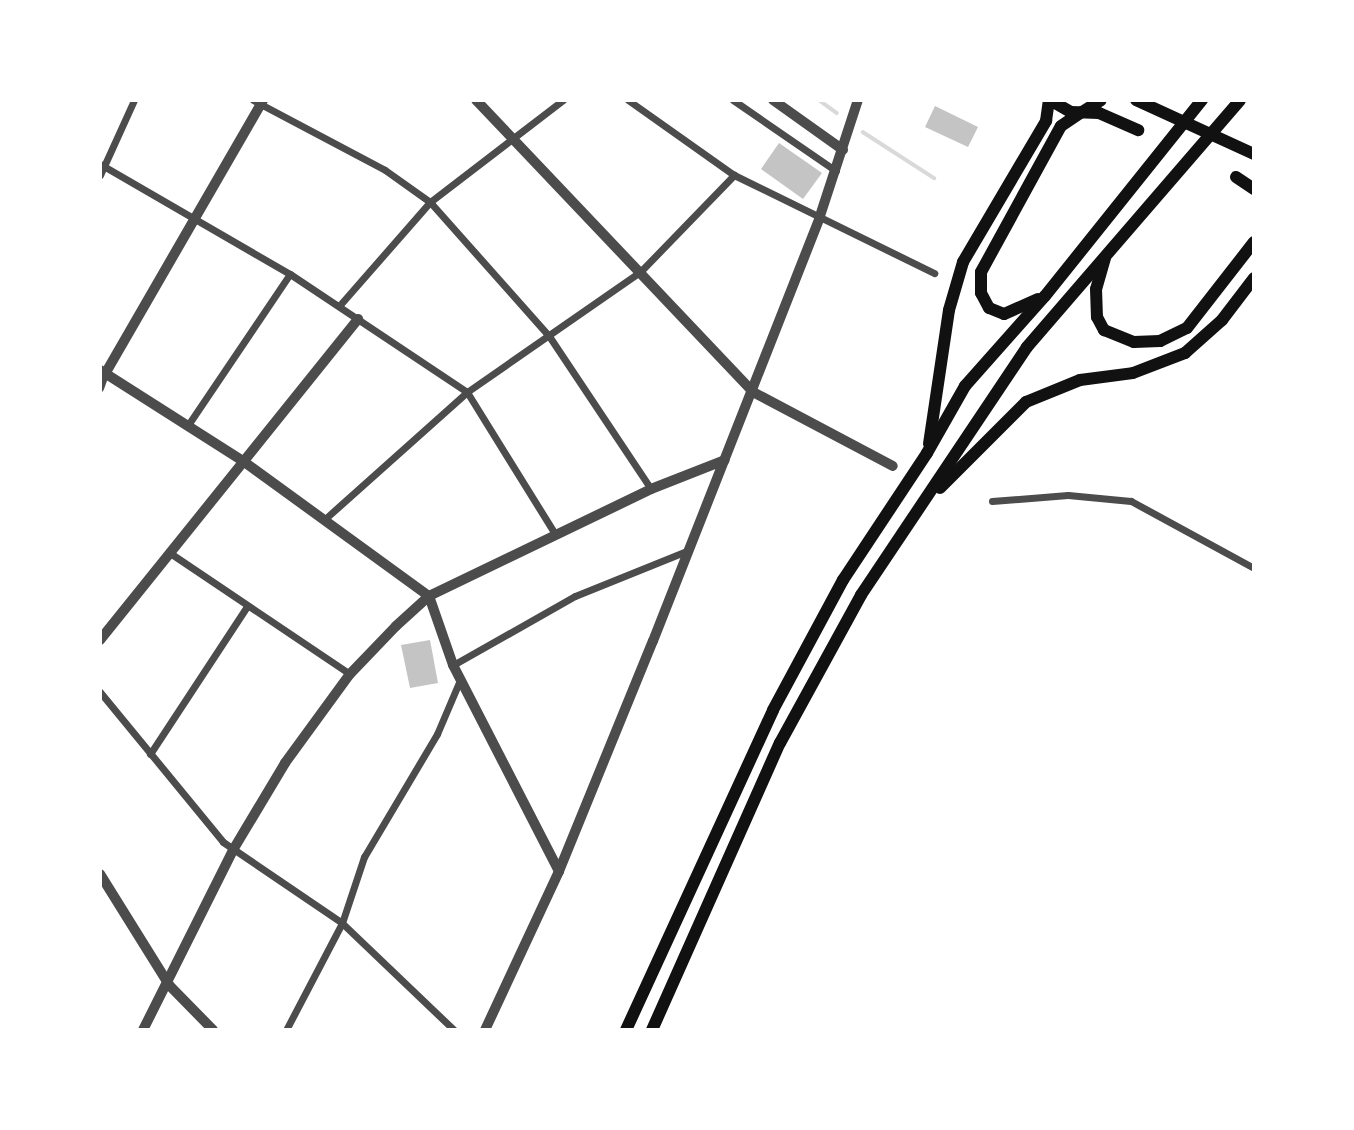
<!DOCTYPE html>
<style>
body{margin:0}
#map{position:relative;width:1354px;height:1130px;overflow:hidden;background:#fff;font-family:Mulish,sans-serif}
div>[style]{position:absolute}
.stream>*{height:3.5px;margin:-1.75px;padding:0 1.75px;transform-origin:1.75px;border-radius:1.75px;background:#d9d9d9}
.building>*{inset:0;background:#c4c4c4}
.minor>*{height:7px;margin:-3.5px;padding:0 3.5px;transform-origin:3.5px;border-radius:3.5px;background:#4c4c4c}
.tertiary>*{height:10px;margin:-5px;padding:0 5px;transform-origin:5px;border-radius:5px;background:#4c4c4c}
.primary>*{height:12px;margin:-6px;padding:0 6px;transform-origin:6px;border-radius:6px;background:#111}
.trunk>*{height:12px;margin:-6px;padding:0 6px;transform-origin:6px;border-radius:6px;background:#111}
span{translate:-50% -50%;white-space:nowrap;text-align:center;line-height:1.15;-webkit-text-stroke:6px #fff;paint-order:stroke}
.frame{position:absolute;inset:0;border:102px solid #fff;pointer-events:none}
</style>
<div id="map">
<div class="stream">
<div style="left:819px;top:100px;width:22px;rotate:36deg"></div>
<div style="left:863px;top:132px;width:85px;rotate:32.9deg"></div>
</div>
<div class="building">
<div style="clip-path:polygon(935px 106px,978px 127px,968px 147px,925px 127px)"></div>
<div style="clip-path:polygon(779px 143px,822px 173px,803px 199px,761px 169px)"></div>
<div style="clip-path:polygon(430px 640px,438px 683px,410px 688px,401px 645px)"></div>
</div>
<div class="minor">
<div style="left:253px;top:100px;width:149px;rotate:27.9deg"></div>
<div style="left:385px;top:170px;width:55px;rotate:35.4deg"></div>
<div style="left:430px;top:202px;width:179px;rotate:48.4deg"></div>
<div style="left:549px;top:336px;width:184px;rotate:56.3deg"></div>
<div style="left:628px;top:100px;width:130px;rotate:35.3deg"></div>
<div style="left:734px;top:175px;width:223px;rotate:26.1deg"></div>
<div style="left:733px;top:100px;width:125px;rotate:34.6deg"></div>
<div style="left:100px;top:164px;width:220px;rotate:30.1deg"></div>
<div style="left:290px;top:274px;width:213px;rotate:33.7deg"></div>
<div style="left:467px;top:392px;width:167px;rotate:58.2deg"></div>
<div style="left:100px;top:175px;width:82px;rotate:-65.6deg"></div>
<div style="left:339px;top:306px;width:138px;rotate:-48.8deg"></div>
<div style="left:430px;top:202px;width:168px;rotate:-37.5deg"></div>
<div style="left:100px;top:388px;width:15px;rotate:-70deg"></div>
<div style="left:188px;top:425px;width:182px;rotate:-56deg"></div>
<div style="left:992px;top:501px;width:76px;rotate:-4.5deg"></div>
<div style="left:1068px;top:495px;width:63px;rotate:5.4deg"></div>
<div style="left:1131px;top:501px;width:140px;rotate:28.6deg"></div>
<div style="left:326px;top:518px;width:189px;rotate:-41.8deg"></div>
<div style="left:467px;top:392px;width:212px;rotate:-34.8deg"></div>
<div style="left:641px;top:271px;width:134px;rotate:-45.9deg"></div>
<div style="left:170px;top:553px;width:217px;rotate:33.9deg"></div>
<div style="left:453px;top:665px;width:140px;rotate:-29.5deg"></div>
<div style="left:575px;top:596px;width:123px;rotate:-22deg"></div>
<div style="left:100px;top:692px;width:194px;rotate:50.6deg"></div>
<div style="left:223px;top:842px;width:144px;rotate:34.2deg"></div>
<div style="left:342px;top:923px;width:155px;rotate:43.7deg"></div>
<div style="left:150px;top:754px;width:175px;rotate:-56.7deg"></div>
<div style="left:286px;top:1030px;width:121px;rotate:-62.4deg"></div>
<div style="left:342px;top:923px;width:70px;rotate:-71.6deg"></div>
<div style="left:364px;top:857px;width:143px;rotate:-59.3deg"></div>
<div style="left:437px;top:734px;width:59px;rotate:-66.9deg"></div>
</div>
<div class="tertiary">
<div style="left:476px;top:100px;width:402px;rotate:46.5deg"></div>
<div style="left:753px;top:392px;width:158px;rotate:27.9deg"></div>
<div style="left:773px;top:100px;width:86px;rotate:35.5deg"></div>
<div style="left:100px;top:370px;width:169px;rotate:32.5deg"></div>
<div style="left:243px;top:461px;width:230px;rotate:36deg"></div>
<div style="left:429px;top:596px;width:73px;rotate:70.8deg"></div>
<div style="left:453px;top:665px;width:232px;rotate:62.8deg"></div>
<div style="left:105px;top:374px;width:316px;rotate:-60deg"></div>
<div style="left:100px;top:640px;width:412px;rotate:-51.2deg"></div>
<div style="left:100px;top:874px;width:131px;rotate:58.1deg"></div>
<div style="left:169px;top:985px;width:63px;rotate:45.6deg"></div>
<div style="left:143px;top:1030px;width:201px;rotate:-63.4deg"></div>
<div style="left:233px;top:850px;width:101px;rotate:-59.1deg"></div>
<div style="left:285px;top:763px;width:110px;rotate:-53.9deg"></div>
<div style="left:350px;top:674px;width:66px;rotate:-46.2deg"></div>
<div style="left:396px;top:626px;width:45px;rotate:-42.3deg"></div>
<div style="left:429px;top:596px;width:246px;rotate:-25.7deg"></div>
<div style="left:651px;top:489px;width:79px;rotate:-21.4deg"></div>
<div style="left:485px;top:1030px;width:175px;rotate:-65deg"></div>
<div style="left:559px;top:871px;width:248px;rotate:-67.8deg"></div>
<div style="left:653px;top:641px;width:453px;rotate:-68.5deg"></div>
<div style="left:819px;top:219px;width:125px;rotate:-71.9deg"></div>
</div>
<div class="primary">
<div style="left:1050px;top:100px;width:24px;rotate:30deg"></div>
<div style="left:1071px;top:112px;width:28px;rotate:2deg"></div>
<div style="left:1099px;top:113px;width:43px;rotate:23.6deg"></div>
<div style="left:1136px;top:100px;width:130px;rotate:24.6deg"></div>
<div style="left:1082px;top:112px;width:22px;rotate:-32deg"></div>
<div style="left:1236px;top:177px;width:22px;rotate:34deg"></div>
</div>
<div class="trunk">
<div style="left:1105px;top:258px;width:32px;rotate:106deg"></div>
<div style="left:1096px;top:289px;width:28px;rotate:88deg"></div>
<div style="left:1097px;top:317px;width:15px;rotate:62deg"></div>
<div style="left:1104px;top:330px;width:32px;rotate:22deg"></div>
<div style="left:1134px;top:342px;width:26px;rotate:-2deg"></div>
<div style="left:1160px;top:341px;width:30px;rotate:-26deg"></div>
<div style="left:1187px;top:328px;width:109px;rotate:-52.1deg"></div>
<div style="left:1038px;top:299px;width:37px;rotate:156deg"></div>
<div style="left:1004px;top:314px;width:16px;rotate:-158deg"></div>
<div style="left:989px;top:308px;width:17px;rotate:-118deg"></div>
<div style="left:981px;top:293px;width:21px;rotate:-90deg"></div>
<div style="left:981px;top:272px;width:166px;rotate:-61.3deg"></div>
<div style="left:1061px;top:126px;width:25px;rotate:-34deg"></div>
<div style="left:929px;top:444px;width:135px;rotate:-81.5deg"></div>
<div style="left:949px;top:310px;width:50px;rotate:-73.7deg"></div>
<div style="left:963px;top:262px;width:164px;rotate:-59.5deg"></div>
<div style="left:1046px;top:121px;width:21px;rotate:-82deg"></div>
<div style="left:940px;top:488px;width:122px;rotate:-45deg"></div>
<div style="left:1026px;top:402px;width:58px;rotate:-22.2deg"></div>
<div style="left:1080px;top:380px;width:53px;rotate:-7.5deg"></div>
<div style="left:1133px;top:373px;width:56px;rotate:-21deg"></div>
<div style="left:1185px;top:353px;width:50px;rotate:-41.7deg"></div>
<div style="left:1222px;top:320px;width:53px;rotate:-52.7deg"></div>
<div style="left:626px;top:1030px;width:352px;rotate:-65.3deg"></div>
<div style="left:773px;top:710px;width:148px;rotate:-61.7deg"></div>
<div style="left:843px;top:580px;width:152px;rotate:-56.5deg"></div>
<div style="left:927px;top:453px;width:77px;rotate:-60.4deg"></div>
<div style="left:965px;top:386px;width:120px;rotate:-48.4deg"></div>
<div style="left:1045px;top:296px;width:251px;rotate:-51.3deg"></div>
<div style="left:652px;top:1030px;width:314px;rotate:-66deg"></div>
<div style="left:780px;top:743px;width:169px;rotate:-61.3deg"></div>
<div style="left:861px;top:595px;width:298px;rotate:-56.2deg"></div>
<div style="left:1027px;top:347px;width:326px;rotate:-49.2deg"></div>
</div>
<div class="frame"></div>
</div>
